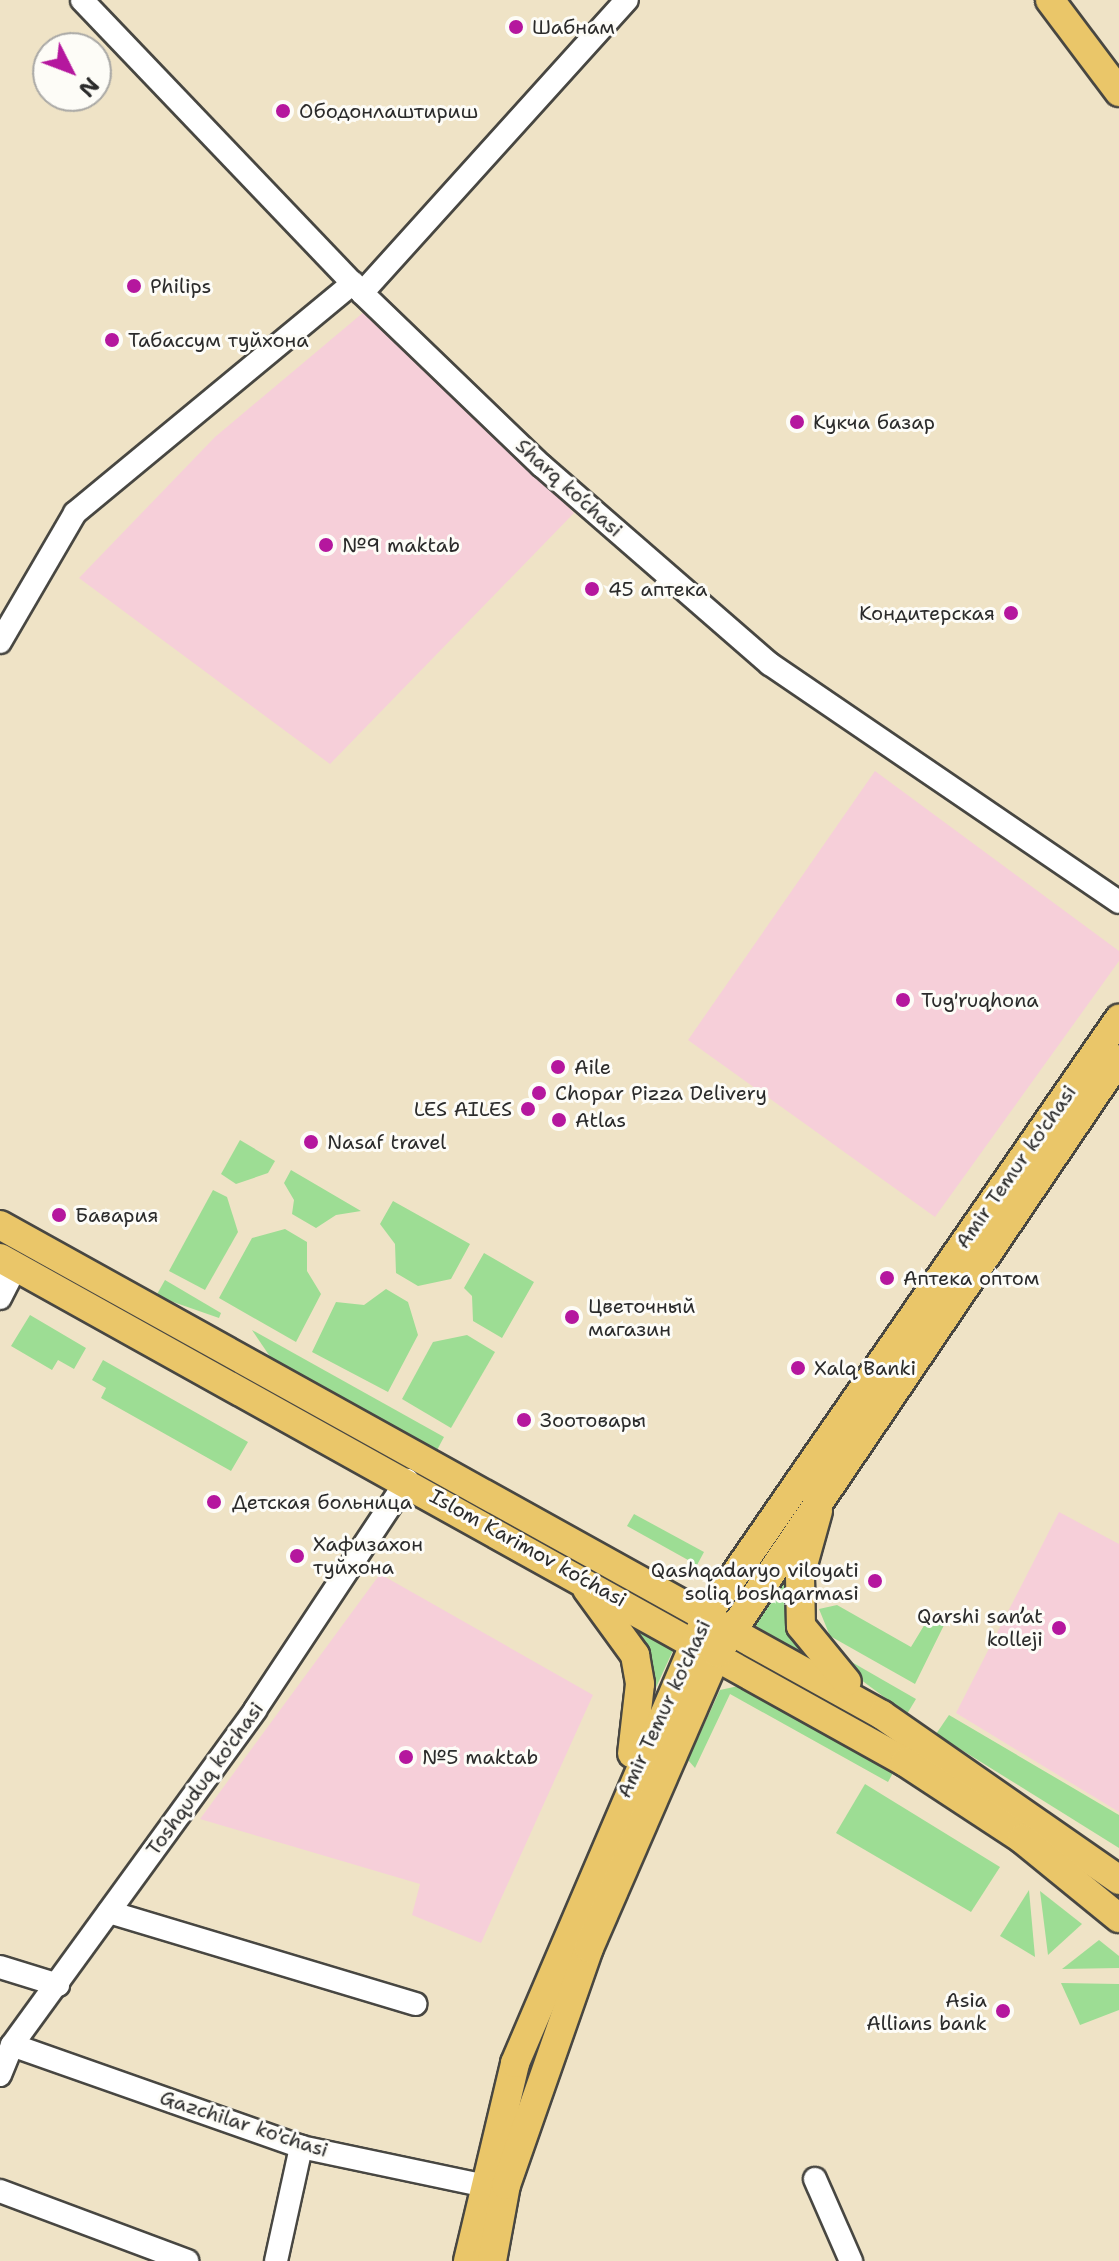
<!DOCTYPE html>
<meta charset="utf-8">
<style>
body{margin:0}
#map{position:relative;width:1119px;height:2261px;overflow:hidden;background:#efe3c6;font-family:"Shantell Sans",sans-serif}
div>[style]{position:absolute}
.built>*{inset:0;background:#f6cfd9}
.green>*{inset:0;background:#9ddd94}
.roads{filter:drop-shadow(2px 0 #484742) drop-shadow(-2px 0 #484742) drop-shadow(0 2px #484742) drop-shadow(0 -2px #484742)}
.minor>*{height:22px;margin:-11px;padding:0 11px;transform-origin:11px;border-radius:11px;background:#fff}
.major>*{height:28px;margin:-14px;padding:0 14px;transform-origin:14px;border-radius:14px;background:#eac669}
.dots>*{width:22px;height:22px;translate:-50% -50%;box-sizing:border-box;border:4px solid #fdfcf7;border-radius:50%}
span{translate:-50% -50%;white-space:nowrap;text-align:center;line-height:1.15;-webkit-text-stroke:6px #fdfcf7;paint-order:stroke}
.poi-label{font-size:20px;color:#2b2b2b}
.left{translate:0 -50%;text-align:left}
.right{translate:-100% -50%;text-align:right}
.street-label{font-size:20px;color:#2b2b2b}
.north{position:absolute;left:32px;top:32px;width:80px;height:80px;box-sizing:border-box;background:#fdfcf7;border:2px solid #a9a8a5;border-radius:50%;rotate:132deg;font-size:22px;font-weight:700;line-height:32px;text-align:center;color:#2b2b2b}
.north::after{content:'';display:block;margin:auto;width:28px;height:36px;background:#b5179e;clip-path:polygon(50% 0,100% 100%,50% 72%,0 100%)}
</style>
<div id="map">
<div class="built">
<div style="clip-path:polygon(371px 306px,574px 513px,330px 764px,79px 578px,215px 437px)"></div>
<div style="clip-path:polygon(875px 771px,1119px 951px,1119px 961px,935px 1217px,688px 1040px)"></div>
<div style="clip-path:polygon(1059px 1512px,1119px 1544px,1119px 1812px,956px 1713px)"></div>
<div style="clip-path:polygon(380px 1574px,593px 1695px,481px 1943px,412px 1915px,420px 1884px,200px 1819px)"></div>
</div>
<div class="green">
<div style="clip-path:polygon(240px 1140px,275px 1161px,268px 1173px,236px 1184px,221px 1174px)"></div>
<div style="clip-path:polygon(291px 1170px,361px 1211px,336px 1215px,316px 1228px,292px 1214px,294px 1200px,284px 1183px)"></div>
<div style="clip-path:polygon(213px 1190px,227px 1197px,238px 1232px,205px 1290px,169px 1271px)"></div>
<div style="clip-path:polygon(393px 1201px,470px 1244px,451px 1279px,418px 1286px,396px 1273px,395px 1244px,380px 1224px)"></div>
<div style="clip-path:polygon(285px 1229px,307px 1242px,307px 1271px,321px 1294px,296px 1342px,219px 1298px,252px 1238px)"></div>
<div style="clip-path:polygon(484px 1253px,534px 1282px,502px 1338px,473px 1321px,472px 1296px,464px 1288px)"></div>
<div style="clip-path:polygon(165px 1280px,221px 1313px,219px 1318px,156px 1296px)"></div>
<div style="clip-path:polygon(386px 1289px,408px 1302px,418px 1335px,388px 1392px,312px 1352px,336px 1302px,364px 1305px)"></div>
<div style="clip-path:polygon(30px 1315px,86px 1348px,74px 1369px,58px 1360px,52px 1370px,11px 1346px)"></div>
<div style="clip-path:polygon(252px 1330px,444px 1437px,436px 1452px,273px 1361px)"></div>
<div style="clip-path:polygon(467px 1335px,495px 1352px,451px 1428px,402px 1399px,433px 1342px)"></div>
<div style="clip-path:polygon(103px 1360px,248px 1442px,231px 1471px,101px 1398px,106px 1388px,92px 1380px)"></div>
<div style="clip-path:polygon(634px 1514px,704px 1552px,697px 1565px,627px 1526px)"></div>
<div style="clip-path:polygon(797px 1555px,818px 1663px,751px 1623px)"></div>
<div style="clip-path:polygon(837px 1605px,911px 1647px,931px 1614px,945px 1623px,915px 1684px,830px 1636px,819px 1609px)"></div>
<div style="clip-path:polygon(620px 1616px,675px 1646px,648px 1705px)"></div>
<div style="clip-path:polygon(829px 1649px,916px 1699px,907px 1714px,841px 1665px)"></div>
<div style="clip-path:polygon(743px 1685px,894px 1771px,888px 1782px,730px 1694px,695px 1768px,688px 1760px,720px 1690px)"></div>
<div style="clip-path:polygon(949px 1715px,1119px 1815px,1119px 1848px,936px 1734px)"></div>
<div style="clip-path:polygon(865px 1784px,1000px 1867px,971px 1912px,836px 1833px)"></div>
<div style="clip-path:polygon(1029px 1890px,1035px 1957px,1000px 1936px)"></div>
<div style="clip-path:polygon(1040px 1891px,1082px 1924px,1048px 1955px)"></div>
<div style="clip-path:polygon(1099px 1940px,1119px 1956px,1119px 1968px,1062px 1969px)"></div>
<div style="clip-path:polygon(1061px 1983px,1119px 1984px,1119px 2010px,1080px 2025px)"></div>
</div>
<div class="roads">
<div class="minor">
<div style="left:82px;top:0;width:405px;rotate:46.3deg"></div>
<div style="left:362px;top:293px;width:250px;rotate:43.9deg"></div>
<div style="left:542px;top:466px;width:302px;rotate:41deg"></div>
<div style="left:770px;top:664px;width:422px;rotate:34.3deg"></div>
<div style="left:362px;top:293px;width:395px;rotate:-47.9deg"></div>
<div style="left:0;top:642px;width:149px;rotate:-59.8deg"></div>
<div style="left:75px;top:513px;width:361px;rotate:-39.6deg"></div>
<div style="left:0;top:1298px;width:35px;rotate:-63deg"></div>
<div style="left:109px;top:1912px;width:320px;rotate:16.7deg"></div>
<div style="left:0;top:1967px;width:61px;rotate:17.2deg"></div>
<div style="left:12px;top:2045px;width:306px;rotate:19.4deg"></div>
<div style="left:301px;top:2147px;width:184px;rotate:11.9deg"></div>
<div style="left:0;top:2075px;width:32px;rotate:-68deg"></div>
<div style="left:12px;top:2045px;width:414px;rotate:-54deg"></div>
<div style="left:255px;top:1710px;width:276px;rotate:-56.5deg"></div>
<div style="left:815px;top:2179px;width:90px;rotate:66.3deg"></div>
<div style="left:0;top:2191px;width:200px;rotate:20.5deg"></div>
<div style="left:276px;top:2261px;width:117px;rotate:-77.6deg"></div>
</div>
<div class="major">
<div style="left:1050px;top:0;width:115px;rotate:53.1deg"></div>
<div style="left:0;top:1225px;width:1009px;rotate:29.05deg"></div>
<div style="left:882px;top:1715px;width:289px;rotate:34.8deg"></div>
<div style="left:0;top:1258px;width:1036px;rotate:29.11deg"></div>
<div style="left:905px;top:1762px;width:140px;rotate:33.3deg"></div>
<div style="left:1022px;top:1839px;width:125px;rotate:39.2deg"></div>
<div style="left:818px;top:1511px;width:67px;rotate:105.5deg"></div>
<div style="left:800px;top:1576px;width:50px;rotate:88.9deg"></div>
<div style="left:801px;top:1626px;width:72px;rotate:50.6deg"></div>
<div style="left:587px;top:1589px;width:82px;rotate:54deg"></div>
<div style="left:635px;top:1655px;width:29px;rotate:80deg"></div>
<div style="left:640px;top:1684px;width:70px;rotate:96.5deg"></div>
<div style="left:468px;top:2261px;width:204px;rotate:-76.6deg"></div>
<div style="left:515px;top:2063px;width:487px;rotate:-66.8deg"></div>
<div style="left:707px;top:1615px;width:725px;rotate:-55.34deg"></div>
<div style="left:492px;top:2261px;width:77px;rotate:-79.6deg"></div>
<div style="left:506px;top:2185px;width:251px;rotate:-70.7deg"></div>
<div style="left:589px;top:1948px;width:322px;rotate:-66.5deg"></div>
<div style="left:717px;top:1653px;width:717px;rotate:-55.91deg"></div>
</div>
</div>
<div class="dots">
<div style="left:516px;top:27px;background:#b5179e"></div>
<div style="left:283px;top:111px;background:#b5179e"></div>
<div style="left:134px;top:286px;background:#b5179e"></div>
<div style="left:112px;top:340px;background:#b5179e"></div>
<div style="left:797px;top:422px;background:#b5179e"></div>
<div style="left:326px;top:545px;background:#b5179e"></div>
<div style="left:592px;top:589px;background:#b5179e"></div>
<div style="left:1011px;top:613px;background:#b5179e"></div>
<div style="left:903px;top:1000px;background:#b5179e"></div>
<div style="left:558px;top:1067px;background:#b5179e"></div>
<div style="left:539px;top:1093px;background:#b5179e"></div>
<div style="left:528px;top:1109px;background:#b5179e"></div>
<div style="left:559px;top:1120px;background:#b5179e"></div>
<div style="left:311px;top:1142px;background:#b5179e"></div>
<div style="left:59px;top:1215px;background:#b5179e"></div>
<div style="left:887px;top:1278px;background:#b5179e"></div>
<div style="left:572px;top:1317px;background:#b5179e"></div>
<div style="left:798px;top:1368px;background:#b5179e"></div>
<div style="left:524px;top:1420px;background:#b5179e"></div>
<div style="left:214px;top:1502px;background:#b5179e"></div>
<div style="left:297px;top:1556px;background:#b5179e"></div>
<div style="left:875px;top:1581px;background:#b5179e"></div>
<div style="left:1059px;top:1628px;background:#b5179e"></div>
<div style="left:406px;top:1757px;background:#b5179e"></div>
<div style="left:1003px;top:2011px;background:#b5179e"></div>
</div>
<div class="poi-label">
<span class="left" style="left:532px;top:27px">Шабнам</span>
<span class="left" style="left:299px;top:111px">Ободонлаштириш</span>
<span class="left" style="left:150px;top:286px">Philips</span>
<span class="left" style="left:128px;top:340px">Табассум туйхона</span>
<span class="left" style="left:813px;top:422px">Кукча базар</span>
<span class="left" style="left:342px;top:545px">№9 maktab</span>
<span class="left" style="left:608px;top:589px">45 аптека</span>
<span class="right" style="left:995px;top:613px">Кондитерская</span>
<span class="left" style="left:921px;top:1000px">Tug'ruqhona</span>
<span class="left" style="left:574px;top:1067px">Aile</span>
<span class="left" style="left:555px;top:1093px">Chopar Pizza Delivery</span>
<span class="right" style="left:512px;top:1109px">LES AILES</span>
<span class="left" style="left:575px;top:1120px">Atlas</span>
<span class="left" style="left:327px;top:1142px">Nasaf travel</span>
<span class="left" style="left:75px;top:1215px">Бавария</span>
<span class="left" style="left:903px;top:1278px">Аптека оптом</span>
<span class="left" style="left:588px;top:1318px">Цветочный<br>магазин</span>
<span class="left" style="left:814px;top:1368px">Xalq Banki</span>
<span class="left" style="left:540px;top:1420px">Зоотовары</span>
<span class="left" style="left:232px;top:1502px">Детская больница</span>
<span class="left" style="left:313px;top:1556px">Хафизахон<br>туйхона</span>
<span class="right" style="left:859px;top:1582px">Qashqadaryo viloyati<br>soliq boshqarmasi</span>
<span class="right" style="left:1043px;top:1628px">Qarshi san’at<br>kolleji</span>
<span class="left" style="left:422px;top:1757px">№5 maktab</span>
<span class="right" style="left:987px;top:2012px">Asia<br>Allians bank</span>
</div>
<div class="street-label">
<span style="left:569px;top:488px;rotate:42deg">Sharq ko‘chasi</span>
<span style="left:1016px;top:1167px;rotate:-55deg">Amir Temur ko'chasi</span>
<span style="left:528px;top:1548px;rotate:29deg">Islom Karimov ko‘chasi</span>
<span style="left:664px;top:1709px;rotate:-65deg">Amir Temur ko'chasi</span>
<span style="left:205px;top:1779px;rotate:-54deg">Toshquduq ko'chasi</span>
<span style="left:244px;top:2124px;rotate:18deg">Gazchilar ko'chasi</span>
</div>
<div class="north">N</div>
</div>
